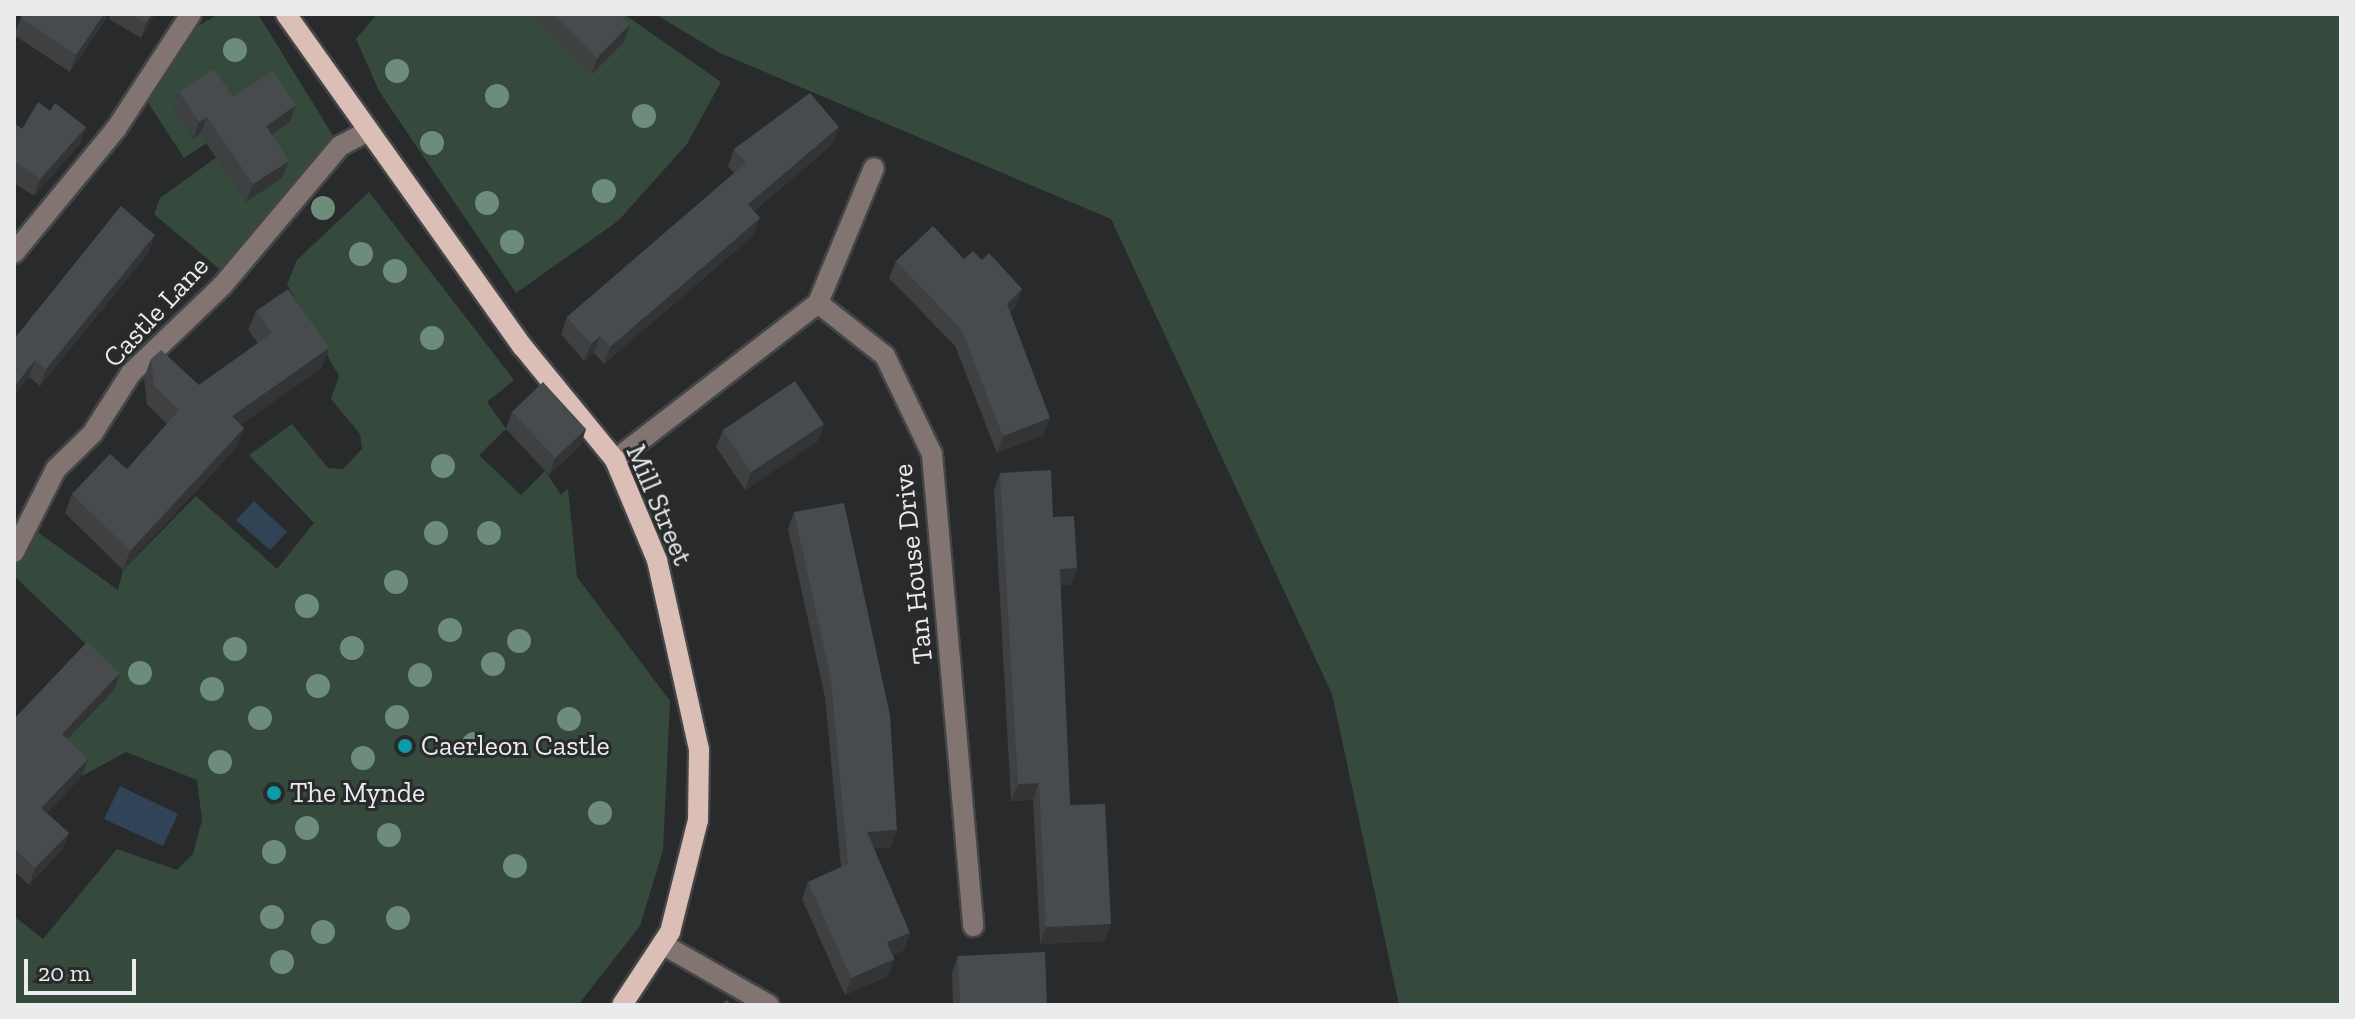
<!DOCTYPE html>
<style>
body{margin:0}
#map{position:relative;width:2355px;height:1019px;overflow:hidden;background:#282a2c;font-family:"Zilla Slab",serif}
div>[style]{position:absolute}
.green>*{inset:0;background:#354a3c}
.water>*{inset:0;background:#314457}
.roads{filter:drop-shadow(2px 0 #434547) drop-shadow(-2px 0 #434547) drop-shadow(0 2px #434547) drop-shadow(0 -2px #434547)}
.minor>*{height:20px;margin:-10px;padding:0 10px;transform-origin:10px;border-radius:10px;background:#827470}
.major>*{height:20px;margin:-10px;padding:0 10px;transform-origin:10px;border-radius:10px;background:#dbbeb6}
.trees>*{width:24px;height:24px;margin:-12px;border-radius:50%;background:#6e8c7b}
.wall>*{inset:0;background:#3e4042}
.shaded-wall>*{inset:0;background:#323436}
.building>*{inset:0;background:#484b4d}
.dots>*{width:22px;height:22px;translate:-50% -50%;box-sizing:border-box;border:4px solid #282a2c;border-radius:50%}
span{translate:-50% -50%;white-space:nowrap;text-align:center;line-height:1.15;-webkit-text-stroke:6px #282a2c;paint-order:stroke}
.street-label{font-size:28px;color:#eaebed}
.poi-label{font-size:28px;color:#eaebed}
.left{translate:0 -50%;text-align:left}
.frame{position:absolute;inset:0;border:16px solid #eaebed;pointer-events:none}
.scale{position:absolute;left:24px;top:959px;width:112px;height:36px;box-sizing:border-box;border:4px solid #eaebed;border-top:0;padding-left:10px;font-size:24px;line-height:28px;white-space:nowrap;color:#eaebed;-webkit-text-stroke:6px #282a2c;paint-order:stroke}
</style>
<div id="map">
<div class="green">
<div style="clip-path:polygon(218px 14px,258px 14px,335px 139px,223px 272px,154px 214px,160px 198px,217px 157px,207px 143px,184px 158px,149px 104px,152px 82px,176px 60px,193px 29px)"></div>
<div style="clip-path:polygon(377px 14px,624px 14px,721px 82px,687px 144px,618px 221px,516px 293px,379px 91px,356px 39px)"></div>
<div style="clip-path:polygon(655px 14px,2341px 14px,2341px 1005px,1399px 1005px,1332px 694px,1111px 219px,718px 52px)"></div>
<div style="clip-path:polygon(369px 192px,514px 380px,487px 402px,506px 429px,479px 455px,521px 495px,545px 471px,561px 495px,568px 489px,577px 577px,670px 701px,663px 850px,640px 926px,578px 1005px,14px 1005px,14px 916px,43px 939px,117px 849px,177px 870px,193px 854px,202px 820px,197px 780px,126px 752px,82px 776px,56px 751px,89px 647px,14px 576px,14px 567px,36px 531px,118px 590px,123px 570px,196px 496px,277px 569px,314px 523px,249px 455px,292px 424px,328px 468px,343px 469px,362px 449px,360px 434px,331px 399px,339px 376px,287px 284px,297px 260px)"></div>
</div>
<div class="water">
<div style="clip-path:polygon(254px 501px,287px 532px,270px 550px,236px 520px)"></div>
<div style="clip-path:polygon(120px 786px,178px 814px,163px 846px,104px 819px)"></div>
</div>
<div class="roads">
<div class="minor">
<div style="left:14px;top:253px;width:161px;rotate:-50.6deg"></div>
<div style="left:116px;top:129px;width:137px;rotate:-56.9deg"></div>
<div style="left:818px;top:303px;width:146px;rotate:-67.5deg"></div>
<div style="left:615px;top:460px;width:257px;rotate:-37.7deg"></div>
<div style="left:818px;top:303px;width:85px;rotate:38.3deg"></div>
<div style="left:885px;top:356px;width:109px;rotate:64.4deg"></div>
<div style="left:932px;top:454px;width:474px;rotate:85deg"></div>
<div style="left:14px;top:552px;width:93px;rotate:-63.2deg"></div>
<div style="left:56px;top:469px;width:50px;rotate:-44.2deg"></div>
<div style="left:92px;top:434px;width:72px;rotate:-57.4deg"></div>
<div style="left:131px;top:373px;width:126px;rotate:-43.7deg"></div>
<div style="left:222px;top:286px;width:183px;rotate:-49.9deg"></div>
<div style="left:340px;top:146px;width:30px;rotate:-28deg"></div>
<div style="left:662px;top:944px;width:123px;rotate:29.7deg"></div>
</div>
<div class="major">
<div style="left:286px;top:14px;width:409px;rotate:54.6deg"></div>
<div style="left:523px;top:347px;width:146px;rotate:50.8deg"></div>
<div style="left:615px;top:460px;width:108px;rotate:67.2deg"></div>
<div style="left:657px;top:560px;width:194px;rotate:77.5deg"></div>
<div style="left:699px;top:749px;width:71px;rotate:90.8deg"></div>
<div style="left:698px;top:820px;width:115px;rotate:104deg"></div>
<div style="left:670px;top:932px;width:87px;rotate:123.3deg"></div>
</div>
</div>
<div class="trees">
<div style="left:235px;top:50px"></div>
<div style="left:397px;top:71px"></div>
<div style="left:497px;top:96px"></div>
<div style="left:644px;top:116px"></div>
<div style="left:432px;top:143px"></div>
<div style="left:604px;top:191px"></div>
<div style="left:487px;top:203px"></div>
<div style="left:323px;top:208px"></div>
<div style="left:512px;top:242px"></div>
<div style="left:361px;top:254px"></div>
<div style="left:395px;top:271px"></div>
<div style="left:432px;top:338px"></div>
<div style="left:443px;top:466px"></div>
<div style="left:436px;top:533px"></div>
<div style="left:489px;top:533px"></div>
<div style="left:396px;top:582px"></div>
<div style="left:307px;top:606px"></div>
<div style="left:450px;top:630px"></div>
<div style="left:519px;top:641px"></div>
<div style="left:352px;top:648px"></div>
<div style="left:235px;top:649px"></div>
<div style="left:493px;top:664px"></div>
<div style="left:140px;top:673px"></div>
<div style="left:420px;top:675px"></div>
<div style="left:318px;top:686px"></div>
<div style="left:212px;top:689px"></div>
<div style="left:397px;top:717px"></div>
<div style="left:260px;top:718px"></div>
<div style="left:569px;top:719px"></div>
<div style="left:474px;top:744px"></div>
<div style="left:363px;top:758px"></div>
<div style="left:220px;top:762px"></div>
<div style="left:600px;top:813px"></div>
<div style="left:307px;top:828px"></div>
<div style="left:389px;top:835px"></div>
<div style="left:274px;top:852px"></div>
<div style="left:515px;top:866px"></div>
<div style="left:272px;top:917px"></div>
<div style="left:398px;top:918px"></div>
<div style="left:323px;top:932px"></div>
<div style="left:282px;top:962px"></div>
</div>
<div class="wall">
<div style="clip-path:polygon(111px 14px,155px 14px,141px 38px,109px 19px)"></div>
<div style="clip-path:polygon(529px 14px,619px 14px,624px 42px,591px 75px)"></div>
<div style="clip-path:polygon(107px 17px,70px 72px,14px 35px,21px 18px)"></div>
<div style="clip-path:polygon(179px 92px,233px 97px,296px 105px,290px 122px,272px 135px,282px 178px,246px 202px,200px 134px,193px 139px,173px 109px)"></div>
<div style="clip-path:polygon(50px 111px,86px 127px,80px 144px,34px 196px,14px 183px,14px 123px,22px 129px)"></div>
<div style="clip-path:polygon(833px 144px,754px 211px,754px 235px,604px 364px,594px 353px,584px 361px,561px 334px,567px 317px,734px 173px,728px 166px,734px 149px)"></div>
<div style="clip-path:polygon(149px 252px,40px 386px,29px 377px,14px 396px,14px 339px)"></div>
<div style="clip-path:polygon(964px 259px,982px 260px,1022px 289px,1016px 306px,1010px 312px,1044px 435px,997px 453px,955px 346px,889px 278px,896px 261px)"></div>
<div style="clip-path:polygon(256px 311px,322px 368px,240px 424px,237px 447px,123px 570px,65px 513px,72px 494px,127px 469px,167px 424px,147px 404px,144px 378px,151px 359px,199px 385px,258px 343px,248px 330px)"></div>
<div style="clip-path:polygon(512px 412px,586px 429px,580px 446px,549px 475px,506px 429px)"></div>
<div style="clip-path:polygon(723px 430px,818px 441px,745px 490px,716px 447px)"></div>
<div style="clip-path:polygon(1000px 473px,1053px 517px,1077px 568px,1071px 585px,1060px 585px,1070px 805px,1105px 941px,1040px 944px,1033px 800px,1011px 801px,994px 490px)"></div>
<div style="clip-path:polygon(794px 512px,891px 847px,874px 848px,904px 950px,893px 955px,894px 959px,888px 976px,845px 995px,802px 899px,808px 882px,841px 867px,825px 697px,788px 529px)"></div>
<div style="clip-path:polygon(120px 673px,114px 690px,67px 739px,82px 776px,47px 813px,69px 833px,62px 850px,29px 885px,14px 871px,14px 719px)"></div>
<div style="clip-path:polygon(958px 956px,1047px 1005px,953px 1005px,952px 973px)"></div>
</div>
<div class="shaded-wall">
<div style="clip-path:polygon(104px 14px,108px 14px,70px 72px,76px 55px)"></div>
<div style="clip-path:polygon(152px 14px,155px 14px,141px 38px,146px 23px)"></div>
<div style="clip-path:polygon(630px 24px,624px 42px,591px 75px,597px 58px)"></div>
<div style="clip-path:polygon(296px 105px,290px 122px,259px 143px,266px 126px)"></div>
<div style="clip-path:polygon(207px 117px,200px 134px,193px 139px,199px 122px)"></div>
<div style="clip-path:polygon(86px 127px,80px 144px,34px 196px,40px 179px)"></div>
<div style="clip-path:polygon(839px 127px,833px 144px,742px 221px,748px 204px)"></div>
<div style="clip-path:polygon(289px 161px,282px 178px,246px 202px,253px 184px)"></div>
<div style="clip-path:polygon(760px 218px,754px 235px,604px 364px,610px 347px)"></div>
<div style="clip-path:polygon(155px 235px,149px 252px,40px 386px,46px 369px)"></div>
<div style="clip-path:polygon(1022px 289px,1016px 306px,1000px 321px,1007px 304px)"></div>
<div style="clip-path:polygon(600px 336px,594px 353px,584px 361px,591px 344px)"></div>
<div style="clip-path:polygon(329px 348px,322px 368px,225px 436px,232px 416px)"></div>
<div style="clip-path:polygon(35px 360px,29px 377px,14px 396px,14px 387px)"></div>
<div style="clip-path:polygon(1050px 418px,1044px 435px,997px 453px,1003px 436px)"></div>
<div style="clip-path:polygon(824px 424px,818px 441px,745px 490px,751px 472px)"></div>
<div style="clip-path:polygon(244px 428px,237px 447px,123px 570px,130px 551px)"></div>
<div style="clip-path:polygon(586px 429px,580px 446px,549px 475px,555px 458px)"></div>
<div style="clip-path:polygon(1077px 568px,1071px 585px,1053px 586px,1060px 569px)"></div>
<div style="clip-path:polygon(120px 673px,114px 690px,56px 751px,62px 734px)"></div>
<div style="clip-path:polygon(88px 759px,82px 776px,35px 825px,41px 808px)"></div>
<div style="clip-path:polygon(1039px 783px,1033px 800px,1011px 801px,1018px 784px)"></div>
<div style="clip-path:polygon(897px 830px,891px 847px,860px 849px,867px 832px)"></div>
<div style="clip-path:polygon(69px 833px,62px 850px,29px 885px,35px 868px)"></div>
<div style="clip-path:polygon(1111px 924px,1105px 941px,1040px 944px,1046px 927px)"></div>
<div style="clip-path:polygon(910px 933px,904px 950px,881px 959px,887px 942px)"></div>
<div style="clip-path:polygon(894px 959px,888px 976px,845px 995px,851px 978px)"></div>
</div>
<div class="building">
<div style="clip-path:polygon(23px 14px,104px 14px,76px 55px,21px 18px)"></div>
<div style="clip-path:polygon(131px 14px,152px 14px,146px 23px)"></div>
<div style="clip-path:polygon(553px 14px,619px 14px,630px 24px,597px 58px)"></div>
<div style="clip-path:polygon(214px 69px,233px 97px,273px 71px,296px 105px,266px 126px,289px 161px,253px 184px,207px 117px,199px 122px,179px 92px)"></div>
<div style="clip-path:polygon(810px 93px,839px 127px,748px 204px,760px 218px,610px 347px,600px 336px,591px 344px,567px 317px,746px 163px,734px 149px)"></div>
<div style="clip-path:polygon(38px 102px,50px 111px,55px 103px,86px 127px,40px 179px,14px 161px,14px 123px,22px 129px)"></div>
<div style="clip-path:polygon(121px 206px,155px 235px,46px 369px,35px 360px,14px 387px,14px 339px)"></div>
<div style="clip-path:polygon(933px 226px,964px 259px,973px 251px,982px 260px,989px 253px,1022px 289px,1007px 304px,1050px 418px,1003px 436px,961px 329px,896px 261px)"></div>
<div style="clip-path:polygon(288px 289px,329px 348px,232px 416px,244px 428px,130px 551px,72px 494px,110px 454px,127px 469px,179px 410px,154px 385px,151px 359px,161px 350px,199px 385px,272px 333px,256px 311px)"></div>
<div style="clip-path:polygon(795px 381px,824px 424px,751px 472px,723px 430px)"></div>
<div style="clip-path:polygon(543px 382px,586px 429px,555px 458px,512px 412px)"></div>
<div style="clip-path:polygon(1051px 470px,1053px 517px,1074px 516px,1077px 568px,1060px 569px,1070px 805px,1105px 804px,1111px 924px,1046px 927px,1039px 783px,1018px 784px,1000px 473px)"></div>
<div style="clip-path:polygon(844px 503px,890px 715px,897px 830px,867px 832px,910px 933px,887px 942px,894px 959px,851px 978px,808px 882px,848px 864px,831px 680px,794px 512px)"></div>
<div style="clip-path:polygon(87px 642px,120px 673px,62px 734px,88px 759px,41px 808px,69px 833px,35px 868px,14px 848px,14px 719px)"></div>
<div style="clip-path:polygon(1045px 952px,1047px 1005px,960px 1005px,958px 956px)"></div>
<div style="clip-path:polygon(727px 1000px,731px 1005px,720px 1005px)"></div>
</div>
<div class="dots">
<div style="left:405px;top:746px;background:#0f9aa8"></div>
<div style="left:274px;top:793px;background:#0f9aa8"></div>
</div>
<div class="street-label">
<span style="left:156px;top:312px;rotate:-47deg">Castle Lane</span>
<span style="left:659px;top:505px;rotate:67deg">Mill Street</span>
<span style="left:913px;top:564px;rotate:-96deg">Tan House Drive</span>
</div>
<div class="poi-label">
<span class="left" style="left:421px;top:746px">Caerleon Castle</span>
<span class="left" style="left:290px;top:793px">The Mynde</span>
</div>
<div class="frame"></div>
<div class="scale">20 m</div>
</div>
